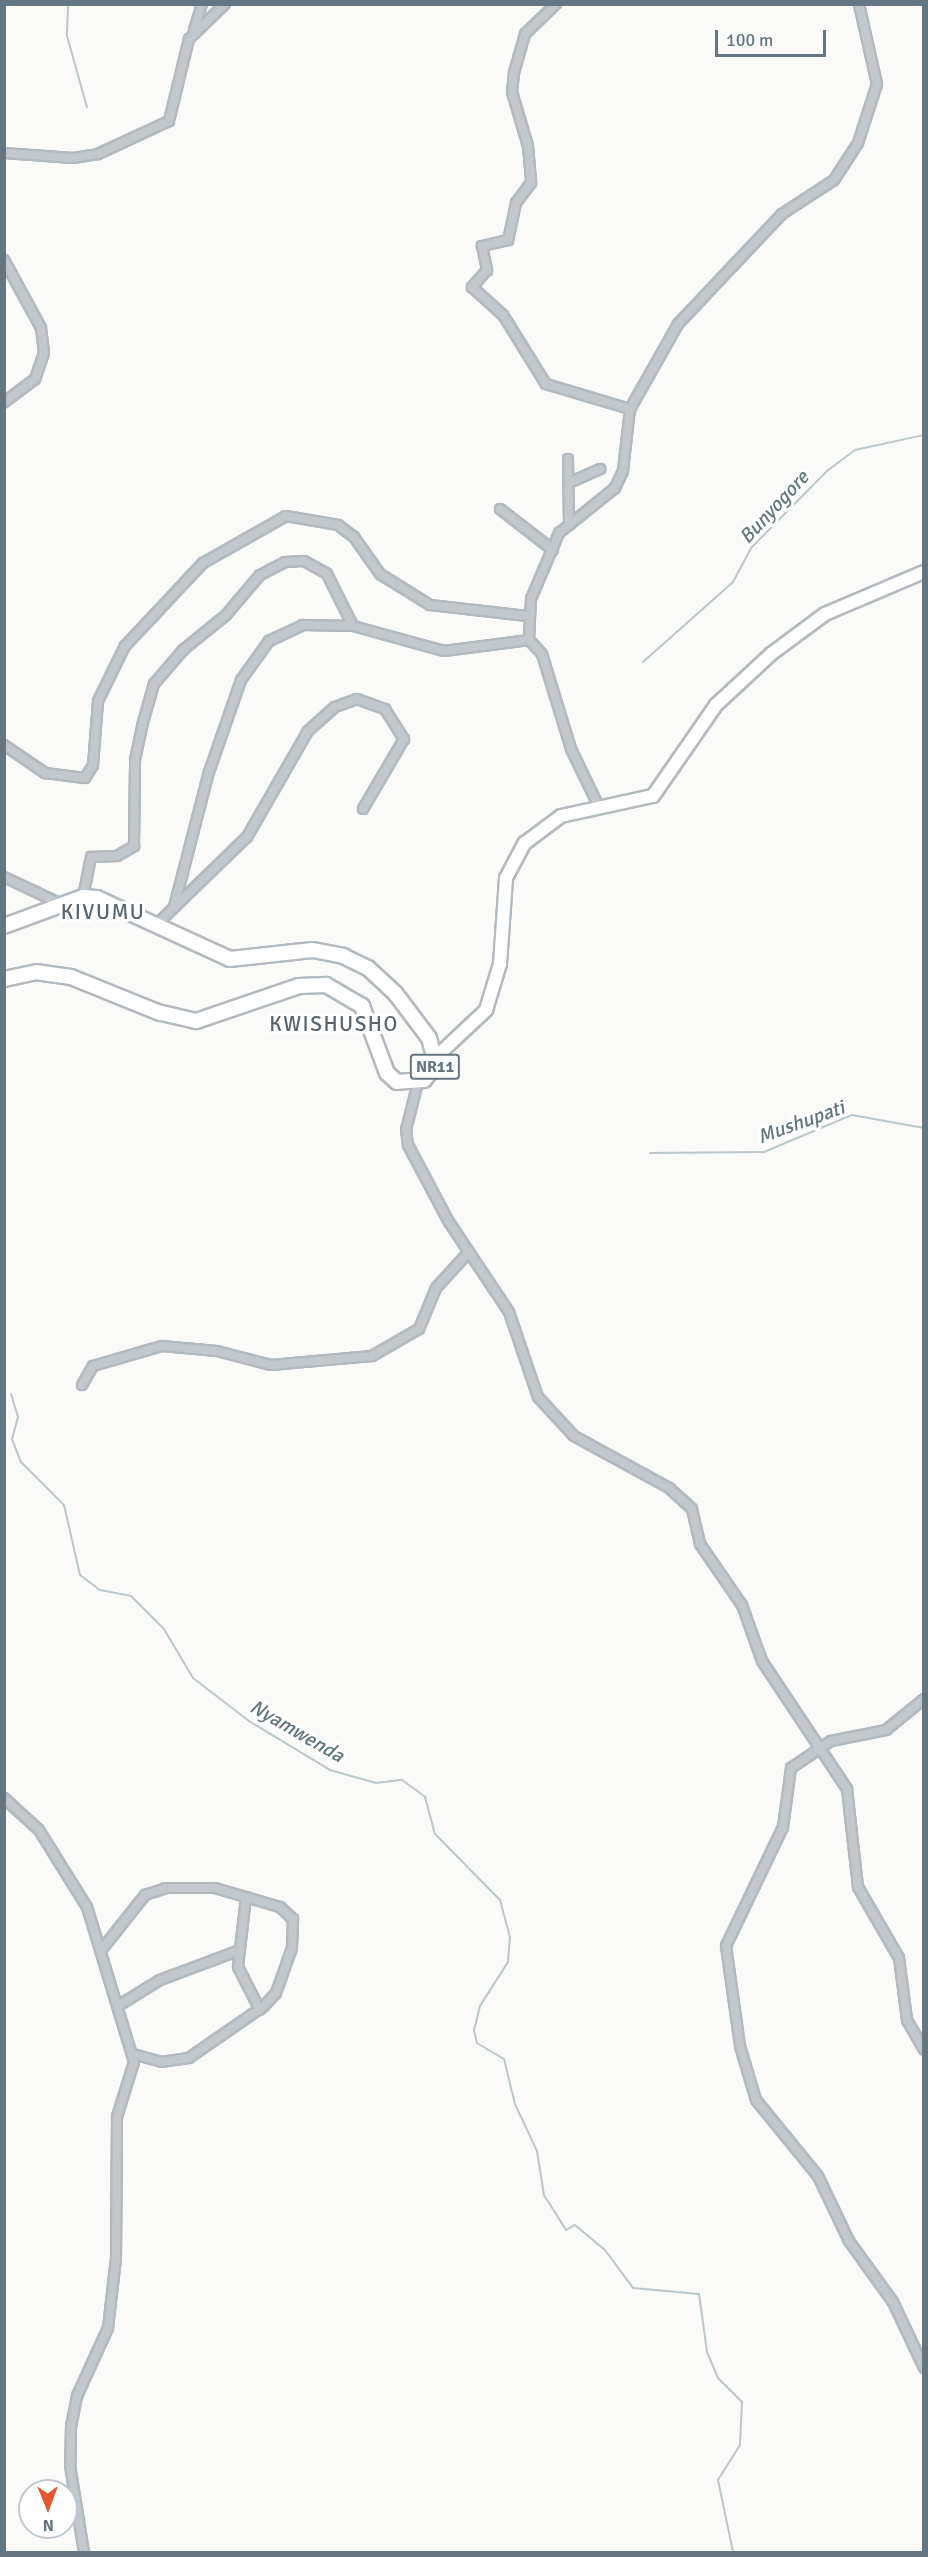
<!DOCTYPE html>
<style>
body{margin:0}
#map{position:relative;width:928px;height:2557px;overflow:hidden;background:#fafaf8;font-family:Signika,sans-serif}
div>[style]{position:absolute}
.stream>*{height:2px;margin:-1px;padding:0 1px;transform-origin:1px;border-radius:1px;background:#bbc7cb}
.roads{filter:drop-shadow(2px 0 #b3babf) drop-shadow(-2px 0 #b3babf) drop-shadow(0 2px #b3babf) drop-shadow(0 -2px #b3babf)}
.minor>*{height:8px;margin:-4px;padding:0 4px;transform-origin:4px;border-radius:4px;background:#c3c8cc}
.secondary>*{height:12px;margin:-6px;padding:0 6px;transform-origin:6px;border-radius:6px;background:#fff}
.trunk>*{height:14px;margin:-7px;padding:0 7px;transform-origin:7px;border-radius:7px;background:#fff}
span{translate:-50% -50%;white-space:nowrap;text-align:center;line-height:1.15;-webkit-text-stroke:6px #fff;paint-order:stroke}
.shield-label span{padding:2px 4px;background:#fff;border:2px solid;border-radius:4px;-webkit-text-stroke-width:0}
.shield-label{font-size:16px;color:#657683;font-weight:700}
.water-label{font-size:20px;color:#60757c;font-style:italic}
.quarter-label{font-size:21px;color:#57646e;letter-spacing:1.5px}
.frame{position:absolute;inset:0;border:6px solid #657683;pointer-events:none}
.north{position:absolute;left:18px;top:2479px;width:60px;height:60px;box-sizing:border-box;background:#fff;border:2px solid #c1c8cd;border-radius:50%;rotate:179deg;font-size:16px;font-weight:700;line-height:24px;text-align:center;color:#657683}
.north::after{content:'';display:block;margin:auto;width:21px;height:27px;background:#e4572e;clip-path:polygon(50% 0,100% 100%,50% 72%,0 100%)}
.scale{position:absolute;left:715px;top:30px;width:111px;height:27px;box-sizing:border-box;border:3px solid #657683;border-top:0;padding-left:8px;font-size:18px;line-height:21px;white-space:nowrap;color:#657683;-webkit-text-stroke:4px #fff;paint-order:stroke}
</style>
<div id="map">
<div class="stream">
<div style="left:68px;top:4px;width:32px;rotate:92deg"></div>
<div style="left:67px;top:36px;width:74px;rotate:74.3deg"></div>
<div style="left:643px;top:662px;width:120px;rotate:-41.6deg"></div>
<div style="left:733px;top:582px;width:38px;rotate:-62deg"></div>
<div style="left:751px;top:548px;width:108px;rotate:-45.4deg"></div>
<div style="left:827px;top:471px;width:35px;rotate:-37deg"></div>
<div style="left:855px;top:450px;width:71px;rotate:-12.3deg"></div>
<div style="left:650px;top:1153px;width:114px;rotate:-0.5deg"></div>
<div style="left:764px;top:1152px;width:95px;rotate:-22.8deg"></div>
<div style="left:852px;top:1115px;width:73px;rotate:10.2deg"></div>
<div style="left:11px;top:1394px;width:24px;rotate:73deg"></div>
<div style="left:18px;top:1417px;width:23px;rotate:105deg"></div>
<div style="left:12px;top:1439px;width:25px;rotate:69deg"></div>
<div style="left:21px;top:1462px;width:61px;rotate:45deg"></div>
<div style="left:64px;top:1505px;width:72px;rotate:77.1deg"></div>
<div style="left:80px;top:1575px;width:25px;rotate:37deg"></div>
<div style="left:100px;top:1590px;width:32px;rotate:11deg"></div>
<div style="left:131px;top:1596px;width:47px;rotate:45deg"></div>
<div style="left:164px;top:1629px;width:57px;rotate:59.4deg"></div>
<div style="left:193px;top:1678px;width:71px;rotate:37.5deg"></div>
<div style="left:249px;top:1721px;width:95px;rotate:31.2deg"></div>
<div style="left:330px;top:1770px;width:48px;rotate:15.8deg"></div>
<div style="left:376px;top:1783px;width:26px;rotate:-7deg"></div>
<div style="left:402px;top:1780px;width:29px;rotate:36deg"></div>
<div style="left:425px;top:1797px;width:38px;rotate:75deg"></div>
<div style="left:435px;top:1834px;width:93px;rotate:45.4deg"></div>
<div style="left:500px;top:1900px;width:39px;rotate:75deg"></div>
<div style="left:510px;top:1938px;width:24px;rotate:95deg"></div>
<div style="left:508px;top:1962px;width:52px;rotate:122.5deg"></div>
<div style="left:480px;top:2006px;width:25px;rotate:104deg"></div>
<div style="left:474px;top:2030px;width:13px;rotate:77deg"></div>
<div style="left:477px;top:2043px;width:31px;rotate:31deg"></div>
<div style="left:504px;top:2059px;width:46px;rotate:76.3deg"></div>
<div style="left:515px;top:2104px;width:52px;rotate:64.9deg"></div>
<div style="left:537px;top:2151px;width:45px;rotate:81deg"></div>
<div style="left:544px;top:2195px;width:41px;rotate:57.8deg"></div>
<div style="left:566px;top:2230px;width:10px;rotate:-29deg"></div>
<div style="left:575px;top:2225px;width:39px;rotate:40deg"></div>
<div style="left:605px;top:2250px;width:47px;rotate:53.6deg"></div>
<div style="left:633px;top:2288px;width:66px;rotate:5.2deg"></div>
<div style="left:699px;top:2294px;width:59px;rotate:82.1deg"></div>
<div style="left:707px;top:2352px;width:28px;rotate:67deg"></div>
<div style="left:718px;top:2378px;width:34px;rotate:45deg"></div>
<div style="left:742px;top:2402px;width:43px;rotate:92.7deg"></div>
<div style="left:740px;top:2445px;width:41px;rotate:122.2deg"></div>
<div style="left:718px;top:2480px;width:74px;rotate:78.2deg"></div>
</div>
<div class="roads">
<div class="minor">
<div style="left:556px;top:4px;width:43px;rotate:135.9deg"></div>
<div style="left:525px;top:34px;width:41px;rotate:105.8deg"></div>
<div style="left:514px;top:73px;width:19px;rotate:96deg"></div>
<div style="left:512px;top:92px;width:56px;rotate:73.5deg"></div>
<div style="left:528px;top:146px;width:37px;rotate:85deg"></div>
<div style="left:531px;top:183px;width:25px;rotate:127deg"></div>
<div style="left:516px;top:203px;width:38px;rotate:102deg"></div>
<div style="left:508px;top:240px;width:27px;rotate:167deg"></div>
<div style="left:482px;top:246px;width:25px;rotate:78deg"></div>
<div style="left:487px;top:270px;width:23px;rotate:131deg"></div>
<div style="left:472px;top:287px;width:42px;rotate:42.1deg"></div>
<div style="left:503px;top:315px;width:81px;rotate:58.1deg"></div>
<div style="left:546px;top:384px;width:88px;rotate:16.6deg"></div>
<div style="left:194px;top:30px;width:27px;rotate:-73deg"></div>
<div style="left:4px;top:153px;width:69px;rotate:4.1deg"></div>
<div style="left:73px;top:158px;width:25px;rotate:-9deg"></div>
<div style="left:98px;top:154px;width:78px;rotate:-24.9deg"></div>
<div style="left:169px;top:121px;width:84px;rotate:-76.3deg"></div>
<div style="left:189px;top:39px;width:50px;rotate:-44.2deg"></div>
<div style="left:4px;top:260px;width:77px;rotate:61.4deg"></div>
<div style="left:41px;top:328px;width:25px;rotate:83deg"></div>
<div style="left:44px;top:353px;width:28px;rotate:109deg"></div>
<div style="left:35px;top:379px;width:39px;rotate:143deg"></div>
<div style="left:568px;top:459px;width:66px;rotate:89.1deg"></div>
<div style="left:573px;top:481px;width:30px;rotate:-24deg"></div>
<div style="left:500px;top:509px;width:67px;rotate:37.7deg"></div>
<div style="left:529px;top:640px;width:41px;rotate:-87.2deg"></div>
<div style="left:531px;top:599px;width:72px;rotate:-67deg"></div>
<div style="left:559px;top:533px;width:72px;rotate:-38.8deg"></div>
<div style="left:615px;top:488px;width:19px;rotate:-65deg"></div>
<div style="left:623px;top:471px;width:62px;rotate:-83.6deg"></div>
<div style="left:630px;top:409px;width:98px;rotate:-60.5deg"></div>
<div style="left:678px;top:324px;width:151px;rotate:-46.6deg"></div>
<div style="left:782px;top:214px;width:62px;rotate:-33.2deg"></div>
<div style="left:834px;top:180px;width:44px;rotate:-57deg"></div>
<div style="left:858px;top:143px;width:62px;rotate:-72.1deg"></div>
<div style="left:877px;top:84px;width:82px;rotate:-102.7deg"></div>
<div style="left:4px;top:745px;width:50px;rotate:34.3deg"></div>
<div style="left:45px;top:773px;width:40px;rotate:7.1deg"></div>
<div style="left:85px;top:778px;width:15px;rotate:-58deg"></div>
<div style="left:93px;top:765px;width:64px;rotate:-85.5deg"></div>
<div style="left:98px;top:701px;width:61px;rotate:-63.9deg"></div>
<div style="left:125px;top:646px;width:114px;rotate:-46.8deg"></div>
<div style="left:203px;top:563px;width:95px;rotate:-29.5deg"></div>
<div style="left:286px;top:516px;width:53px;rotate:9.8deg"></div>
<div style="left:338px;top:525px;width:20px;rotate:37deg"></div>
<div style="left:354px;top:537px;width:45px;rotate:54.9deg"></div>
<div style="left:380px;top:574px;width:59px;rotate:31.8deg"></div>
<div style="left:430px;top:605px;width:98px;rotate:6.5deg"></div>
<div style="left:4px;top:877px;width:59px;rotate:25.3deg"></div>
<div style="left:83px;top:897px;width:41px;rotate:-78.7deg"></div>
<div style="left:91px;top:857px;width:26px;rotate:-2deg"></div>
<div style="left:117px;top:856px;width:20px;rotate:-30deg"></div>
<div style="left:134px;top:846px;width:86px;rotate:-89.3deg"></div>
<div style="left:135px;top:760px;width:35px;rotate:-78deg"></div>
<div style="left:142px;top:726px;width:44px;rotate:-74.1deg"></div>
<div style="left:154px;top:684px;width:45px;rotate:-49.5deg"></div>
<div style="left:183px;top:650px;width:55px;rotate:-39.1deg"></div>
<div style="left:226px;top:615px;width:52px;rotate:-49.6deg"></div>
<div style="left:260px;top:575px;width:28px;rotate:-27deg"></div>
<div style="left:285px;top:562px;width:19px;rotate:-3deg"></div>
<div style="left:304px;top:561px;width:26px;rotate:29deg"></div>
<div style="left:327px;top:574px;width:58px;rotate:63.4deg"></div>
<div style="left:174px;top:907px;width:139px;rotate:-75.5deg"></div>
<div style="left:209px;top:772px;width:97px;rotate:-70.8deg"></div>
<div style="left:241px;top:680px;width:48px;rotate:-54.3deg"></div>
<div style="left:269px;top:641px;width:38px;rotate:-25deg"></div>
<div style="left:303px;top:625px;width:50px;rotate:1.1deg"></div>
<div style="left:353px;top:626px;width:94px;rotate:15.4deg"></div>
<div style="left:444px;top:651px;width:86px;rotate:-7.4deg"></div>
<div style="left:529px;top:640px;width:19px;rotate:47deg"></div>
<div style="left:542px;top:654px;width:99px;rotate:73deg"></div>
<div style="left:571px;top:749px;width:64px;rotate:64.2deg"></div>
<div style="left:155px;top:926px;width:128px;rotate:-44.1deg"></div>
<div style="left:247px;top:837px;width:122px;rotate:-60.1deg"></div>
<div style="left:308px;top:731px;width:36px;rotate:-42deg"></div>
<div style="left:335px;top:707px;width:23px;rotate:-20deg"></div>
<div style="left:357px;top:699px;width:30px;rotate:20deg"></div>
<div style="left:385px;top:709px;width:36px;rotate:58deg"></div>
<div style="left:404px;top:739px;width:81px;rotate:120.4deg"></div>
<div style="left:418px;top:1082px;width:49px;rotate:104deg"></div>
<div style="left:406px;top:1130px;width:15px;rotate:82deg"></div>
<div style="left:408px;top:1145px;width:87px;rotate:62deg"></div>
<div style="left:449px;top:1222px;width:108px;rotate:56.3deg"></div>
<div style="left:509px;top:1312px;width:90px;rotate:71.2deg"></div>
<div style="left:538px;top:1397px;width:53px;rotate:47.3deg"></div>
<div style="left:574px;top:1436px;width:108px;rotate:28.7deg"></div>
<div style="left:669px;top:1488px;width:31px;rotate:42deg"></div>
<div style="left:692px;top:1509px;width:36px;rotate:77deg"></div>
<div style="left:700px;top:1544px;width:74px;rotate:55.5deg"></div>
<div style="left:742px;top:1605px;width:59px;rotate:70.3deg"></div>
<div style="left:762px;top:1661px;width:154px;rotate:56.4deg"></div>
<div style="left:847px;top:1789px;width:99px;rotate:83.6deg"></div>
<div style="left:858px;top:1887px;width:82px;rotate:60deg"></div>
<div style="left:899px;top:1958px;width:63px;rotate:82.6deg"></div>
<div style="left:907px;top:2020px;width:34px;rotate:60deg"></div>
<div style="left:82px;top:1385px;width:22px;rotate:-60deg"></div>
<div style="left:93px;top:1366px;width:72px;rotate:-16.2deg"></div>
<div style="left:162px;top:1346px;width:55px;rotate:5.2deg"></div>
<div style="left:217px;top:1351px;width:56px;rotate:14.5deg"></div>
<div style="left:271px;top:1365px;width:101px;rotate:-5.1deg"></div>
<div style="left:372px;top:1356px;width:54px;rotate:-29.9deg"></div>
<div style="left:419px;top:1329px;width:44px;rotate:-67.5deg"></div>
<div style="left:436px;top:1288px;width:47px;rotate:-47.6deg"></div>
<div style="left:924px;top:1699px;width:49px;rotate:140.8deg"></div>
<div style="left:886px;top:1730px;width:56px;rotate:168.7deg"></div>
<div style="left:831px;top:1741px;width:48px;rotate:146deg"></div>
<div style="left:791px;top:1768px;width:60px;rotate:97.7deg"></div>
<div style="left:783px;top:1827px;width:132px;rotate:115.6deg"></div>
<div style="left:726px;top:1946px;width:101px;rotate:82deg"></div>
<div style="left:740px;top:2046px;width:56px;rotate:73.5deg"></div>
<div style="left:756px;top:2100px;width:98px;rotate:50.8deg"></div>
<div style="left:818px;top:2176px;width:72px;rotate:64.5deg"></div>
<div style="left:849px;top:2241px;width:75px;rotate:54.2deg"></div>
<div style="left:893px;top:2302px;width:73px;rotate:64.8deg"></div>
<div style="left:4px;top:1798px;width:47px;rotate:42.4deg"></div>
<div style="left:39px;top:1830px;width:91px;rotate:58.1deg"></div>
<div style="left:87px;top:1907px;width:162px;rotate:73.1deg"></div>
<div style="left:134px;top:2062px;width:58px;rotate:107.2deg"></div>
<div style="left:117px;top:2117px;width:141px;rotate:90.4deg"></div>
<div style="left:116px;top:2258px;width:70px;rotate:96.5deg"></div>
<div style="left:108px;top:2328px;width:75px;rotate:114.5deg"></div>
<div style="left:77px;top:2396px;width:31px;rotate:101deg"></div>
<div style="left:71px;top:2426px;width:39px;rotate:91deg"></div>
<div style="left:70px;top:2465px;width:88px;rotate:80.9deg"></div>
<div style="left:246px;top:1897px;width:70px;rotate:96.5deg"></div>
<div style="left:238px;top:1967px;width:48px;rotate:62.9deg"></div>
<div style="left:103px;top:1948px;width:68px;rotate:-51.6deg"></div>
<div style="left:145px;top:1895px;width:22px;rotate:-18deg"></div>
<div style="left:166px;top:1888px;width:49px"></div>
<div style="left:215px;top:1888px;width:68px;rotate:16.3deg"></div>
<div style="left:280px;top:1907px;width:18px;rotate:43deg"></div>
<div style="left:293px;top:1919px;width:29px;rotate:92deg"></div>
<div style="left:292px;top:1948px;width:48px;rotate:109.6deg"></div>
<div style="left:276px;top:1993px;width:18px;rotate:133deg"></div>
<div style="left:264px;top:2006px;width:91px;rotate:145.3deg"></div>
<div style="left:189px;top:2058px;width:27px;rotate:172deg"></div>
<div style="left:162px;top:2062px;width:30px;rotate:-165deg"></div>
<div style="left:118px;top:2006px;width:49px;rotate:-31.8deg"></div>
<div style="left:160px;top:1980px;width:82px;rotate:-20.6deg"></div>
</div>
<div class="secondary">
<div style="left:436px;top:1057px;width:69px;rotate:-43.2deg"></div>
<div style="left:486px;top:1010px;width:48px;rotate:-73.1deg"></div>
<div style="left:500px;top:964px;width:86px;rotate:-86deg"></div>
<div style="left:506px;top:878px;width:40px;rotate:-62deg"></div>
<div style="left:525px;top:843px;width:45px;rotate:-36.9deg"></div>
<div style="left:561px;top:816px;width:94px;rotate:-12.3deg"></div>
<div style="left:653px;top:796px;width:111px;rotate:-55.3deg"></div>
<div style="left:716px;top:705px;width:75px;rotate:-42.8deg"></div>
<div style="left:771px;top:654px;width:67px;rotate:-36.5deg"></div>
<div style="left:825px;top:614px;width:108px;rotate:-23deg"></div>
</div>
<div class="trunk">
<div style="left:4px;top:926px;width:84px;rotate:-20.2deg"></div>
<div style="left:83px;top:897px;width:14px;rotate:4deg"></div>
<div style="left:97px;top:898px;width:146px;rotate:24.6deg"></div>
<div style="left:230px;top:959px;width:83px;rotate:-6.2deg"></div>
<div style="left:313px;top:950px;width:31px;rotate:11deg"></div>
<div style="left:343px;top:956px;width:28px;rotate:26deg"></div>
<div style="left:368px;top:968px;width:37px;rotate:43deg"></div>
<div style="left:395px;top:993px;width:56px;rotate:52.9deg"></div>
<div style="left:429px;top:1038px;width:28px;rotate:75deg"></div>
<div style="left:436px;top:1065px;width:19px;rotate:129deg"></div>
<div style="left:424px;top:1080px;width:27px;rotate:176deg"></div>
<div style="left:397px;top:1082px;width:13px;rotate:-138deg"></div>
<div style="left:387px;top:1073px;width:72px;rotate:-110.5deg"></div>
<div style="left:362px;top:1006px;width:42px;rotate:-149.7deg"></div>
<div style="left:326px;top:985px;width:27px;rotate:178deg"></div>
<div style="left:299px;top:986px;width:109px;rotate:161.2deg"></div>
<div style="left:196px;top:1021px;width:37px;rotate:-167deg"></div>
<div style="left:160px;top:1013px;width:96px;rotate:-158deg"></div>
<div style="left:71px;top:977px;width:34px;rotate:-172deg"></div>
<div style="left:37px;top:972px;width:34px;rotate:168deg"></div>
</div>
</div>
<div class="shield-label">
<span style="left:435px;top:1067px">NR11</span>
</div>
<div class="water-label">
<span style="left:774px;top:507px;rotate:-47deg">Bunyogore</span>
<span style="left:801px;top:1122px;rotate:-20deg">Mushupati</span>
<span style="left:297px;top:1731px;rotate:30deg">Nyamwenda</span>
</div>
<div class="quarter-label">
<span style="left:103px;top:912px">KIVUMU</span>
<span style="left:334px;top:1024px">KWISHUSHO</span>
</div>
<div class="frame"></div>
<div class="north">N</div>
<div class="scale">100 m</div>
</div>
